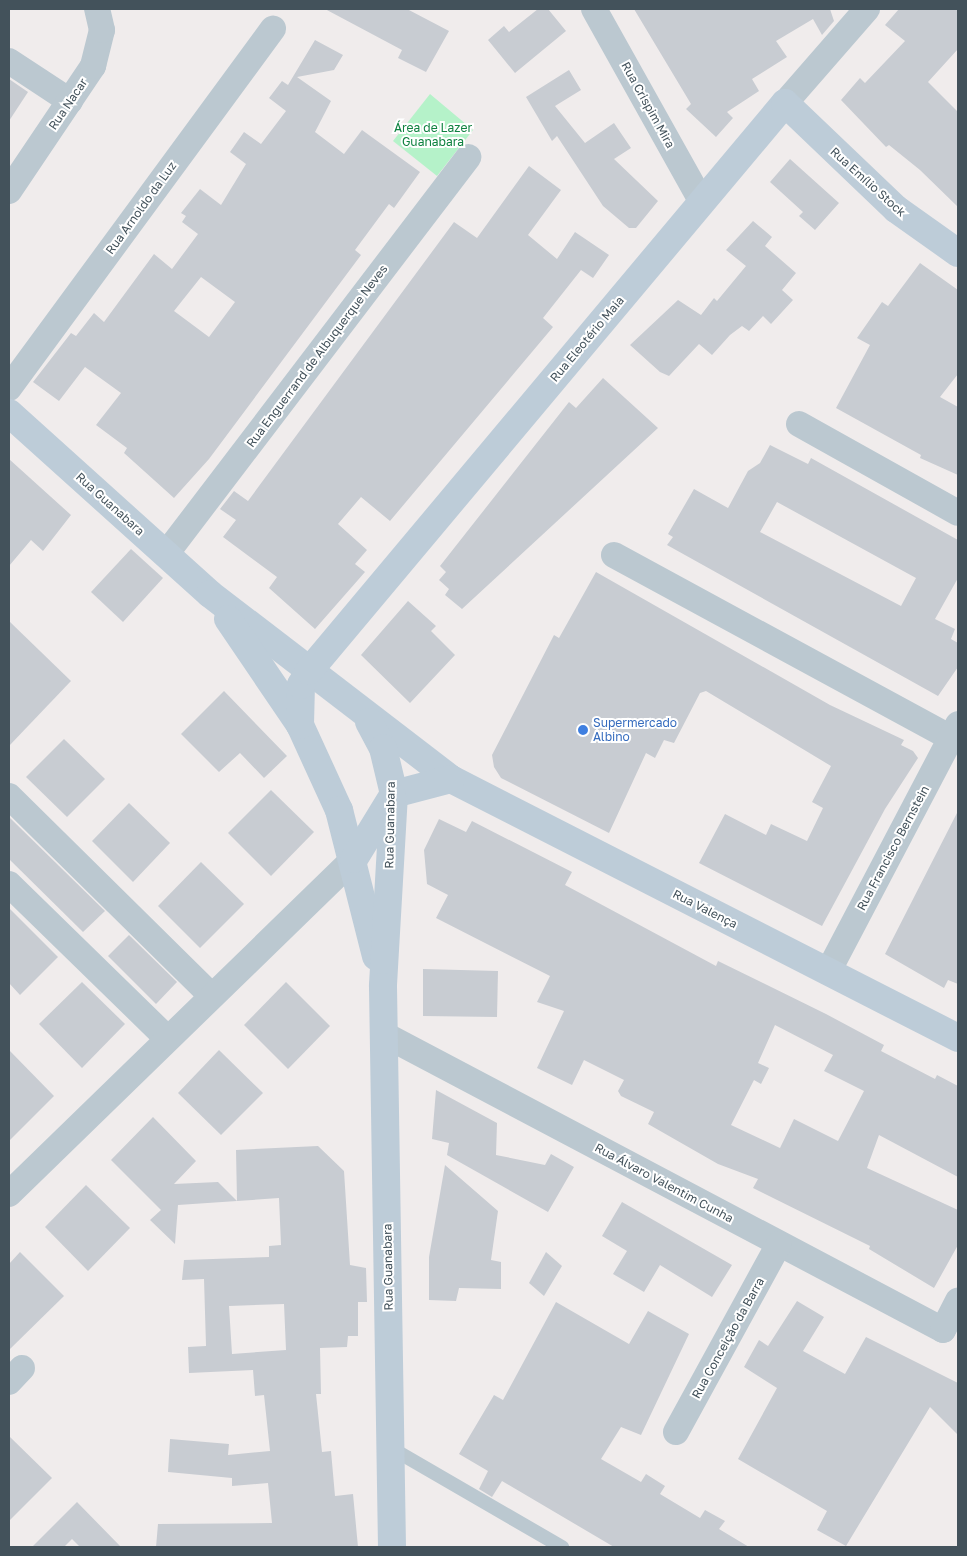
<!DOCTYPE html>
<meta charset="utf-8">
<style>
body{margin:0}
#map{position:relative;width:967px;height:1556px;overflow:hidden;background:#f0ecec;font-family:"Golos Text",sans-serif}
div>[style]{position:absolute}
.green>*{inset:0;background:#b5f2c9}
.building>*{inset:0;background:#c8ccd2}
.lane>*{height:14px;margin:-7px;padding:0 7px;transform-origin:7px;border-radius:7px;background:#bbc8d0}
.street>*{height:26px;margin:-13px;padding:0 13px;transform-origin:13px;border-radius:13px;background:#bbc8d0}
.secondary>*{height:28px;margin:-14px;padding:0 14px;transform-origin:14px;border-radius:14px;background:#bdccd8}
.dots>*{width:14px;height:14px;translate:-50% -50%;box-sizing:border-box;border:2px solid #fff;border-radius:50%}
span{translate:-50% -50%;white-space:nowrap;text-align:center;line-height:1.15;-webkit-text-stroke:4px #fff;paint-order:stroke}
.street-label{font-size:12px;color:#43525b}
.park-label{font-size:12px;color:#0f8240}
.shop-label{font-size:12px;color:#366cbe}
.left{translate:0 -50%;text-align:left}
.frame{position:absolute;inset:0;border:10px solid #43525b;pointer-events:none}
</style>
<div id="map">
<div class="green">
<div style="clip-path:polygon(430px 94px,473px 130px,437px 176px,393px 141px)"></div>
</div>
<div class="building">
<div style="clip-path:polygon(325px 9px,407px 9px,449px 31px,426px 72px,398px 58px,402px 50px)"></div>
<div style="clip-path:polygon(538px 9px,548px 9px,566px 31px,515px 73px,488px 40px,504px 26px,509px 32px)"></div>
<div style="clip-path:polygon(634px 9px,830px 9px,834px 21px,822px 35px,813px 19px,776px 41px,787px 57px,752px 79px,759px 91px,727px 112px,733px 118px,716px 137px,686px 109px,691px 104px)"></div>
<div style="clip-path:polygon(899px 9px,958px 9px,958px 49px,928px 82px,958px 112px,958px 207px,920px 170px,889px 145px,886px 147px,841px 100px,860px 78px,865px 83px,905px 41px,885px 25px)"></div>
<div style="clip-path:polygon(evenodd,315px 40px,343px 55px,334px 70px,297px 77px,331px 101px,315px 132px,344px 154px,362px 130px,420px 172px,394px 208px,389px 204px,355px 250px,361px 255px,209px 459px,174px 498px,124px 453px,127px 448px,96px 425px,121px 393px,85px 367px,59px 401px,33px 382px,71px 333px,76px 336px,94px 313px,104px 322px,154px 254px,172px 269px,198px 234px,182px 222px,186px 216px,181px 213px,200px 189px,221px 205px,246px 164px,230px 152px,244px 132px,261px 144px,286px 111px,269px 98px,282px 81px,288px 85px,315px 40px,201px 277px,235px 302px,209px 337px,174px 311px,201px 277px)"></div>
<div style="clip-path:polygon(569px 70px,581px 90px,555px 106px,585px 143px,614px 123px,631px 148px,614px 159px,658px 201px,636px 228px,629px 228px,603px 206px,557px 136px,552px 141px,526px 97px)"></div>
<div style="clip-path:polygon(9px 79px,28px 92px,9px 121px)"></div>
<div style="clip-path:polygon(790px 159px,839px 203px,815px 230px,799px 216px,803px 212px,770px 182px)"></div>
<div style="clip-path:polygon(529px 166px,561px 190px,528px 235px,557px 259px,575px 232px,609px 255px,593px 278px,581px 270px,543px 318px,553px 327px,390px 521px,361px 497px,338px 524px,367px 550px,355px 564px,365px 572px,315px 629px,269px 588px,277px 577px,223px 537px,236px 520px,220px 509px,234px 491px,248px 501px,454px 222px,477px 238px)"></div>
<div style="clip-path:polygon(753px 221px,772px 237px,765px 246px,796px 273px,782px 290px,793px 300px,771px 324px,763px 316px,749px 331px,742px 326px,730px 335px,712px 355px,699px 344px,669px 376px,660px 372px,630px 345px,678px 300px,701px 315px,714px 298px,717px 301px,746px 266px,726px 250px)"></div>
<div style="clip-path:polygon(920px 263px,958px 290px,958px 374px,940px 397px,958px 407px,958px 475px,920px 458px,921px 455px,836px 408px,870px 345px,857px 338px,882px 302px,888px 306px)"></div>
<div style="clip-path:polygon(603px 378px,658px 428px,462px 609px,445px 595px,449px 589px,439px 580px,446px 572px,440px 566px,569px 402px,576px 408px)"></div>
<div style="clip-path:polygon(evenodd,770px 445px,808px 464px,811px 458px,958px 540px,958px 578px,935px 619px,955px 629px,951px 639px,958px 643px,958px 667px,938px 696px,667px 545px,673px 537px,668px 534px,694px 489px,728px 508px,748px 471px,760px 463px,770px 445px,777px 502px,916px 578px,901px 606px,760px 532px,777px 502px)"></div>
<div style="clip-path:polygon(9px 459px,71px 515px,43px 551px,31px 540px,9px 566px)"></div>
<div style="clip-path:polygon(131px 549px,163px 578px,123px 622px,91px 592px)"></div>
<div style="clip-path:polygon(596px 572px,830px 705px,904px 740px,901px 745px,913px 751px,918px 758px,885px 809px,822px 926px,699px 863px,725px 814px,766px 835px,771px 824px,807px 841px,823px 808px,812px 802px,831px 766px,706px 691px,700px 693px,674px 743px,664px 740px,655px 758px,646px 753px,609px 833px,501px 778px,494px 767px,492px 755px,554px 635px,559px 638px)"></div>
<div style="clip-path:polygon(408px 601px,436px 626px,431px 631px,455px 655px,410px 703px,361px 655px)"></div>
<div style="clip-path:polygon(9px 621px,71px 681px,9px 746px)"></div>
<div style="clip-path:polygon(224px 691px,287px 756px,264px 778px,240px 753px,219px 772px,181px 734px)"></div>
<div style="clip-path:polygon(64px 739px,105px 779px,67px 817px,26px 777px)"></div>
<div style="clip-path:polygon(271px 790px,314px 832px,271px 876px,228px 833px)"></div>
<div style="clip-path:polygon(129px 803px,170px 843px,133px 882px,92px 841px)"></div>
<div style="clip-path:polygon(958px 811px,958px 984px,948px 980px,944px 988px,885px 954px)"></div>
<div style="clip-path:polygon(9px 817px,105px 911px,83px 932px,9px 859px)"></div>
<div style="clip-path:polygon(evenodd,439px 819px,466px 832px,472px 821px,572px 872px,565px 885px,716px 966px,718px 961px,826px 1014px,884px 1045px,881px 1051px,935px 1079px,937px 1075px,958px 1086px,958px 1177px,879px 1135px,867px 1168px,958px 1210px,958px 1245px,934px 1288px,869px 1249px,870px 1246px,753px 1188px,758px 1179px,718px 1164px,648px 1124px,654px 1112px,621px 1096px,618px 1091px,624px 1080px,584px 1060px,572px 1085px,537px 1068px,564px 1011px,537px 1002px,550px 976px,436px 918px,448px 895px,427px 884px,424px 850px,439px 819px,775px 1025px,833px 1055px,824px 1071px,864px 1091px,838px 1141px,794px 1119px,780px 1148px,731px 1125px,754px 1080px,761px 1084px,769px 1068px,758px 1063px,775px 1025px)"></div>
<div style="clip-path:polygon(201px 862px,244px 904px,200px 948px,158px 906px)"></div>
<div style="clip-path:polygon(9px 908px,58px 957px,20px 995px,9px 983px)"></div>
<div style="clip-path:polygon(129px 935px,177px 982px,156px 1004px,108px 956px)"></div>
<div style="clip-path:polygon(423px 969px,498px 971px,497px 1017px,423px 1016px)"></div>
<div style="clip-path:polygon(82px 982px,125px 1024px,82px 1068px,39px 1024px)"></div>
<div style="clip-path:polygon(286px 982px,330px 1026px,288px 1069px,244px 1025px)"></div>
<div style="clip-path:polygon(9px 1050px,54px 1096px,9px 1141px)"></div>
<div style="clip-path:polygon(219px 1050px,263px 1093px,221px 1135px,178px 1093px)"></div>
<div style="clip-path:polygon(436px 1090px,497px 1123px,496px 1155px,545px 1165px,551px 1154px,574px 1167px,548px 1212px,447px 1155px,449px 1143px,432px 1139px)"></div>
<div style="clip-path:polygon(153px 1117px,196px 1161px,174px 1184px,218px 1182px,237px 1201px,178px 1205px,175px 1244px,150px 1220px,161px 1210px,111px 1160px)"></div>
<div style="clip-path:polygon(evenodd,318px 1146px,344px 1171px,350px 1265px,366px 1268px,367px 1302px,358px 1302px,358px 1336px,348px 1336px,347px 1347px,320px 1348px,321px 1394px,316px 1394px,322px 1452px,331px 1451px,335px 1496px,353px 1494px,358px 1547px,156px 1547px,158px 1524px,272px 1523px,268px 1483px,232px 1486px,232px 1478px,168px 1472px,170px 1439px,229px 1444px,228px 1455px,270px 1451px,264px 1395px,255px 1396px,253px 1370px,189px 1373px,188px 1347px,206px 1346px,204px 1279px,182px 1280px,184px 1260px,269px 1257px,269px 1246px,281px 1245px,279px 1198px,237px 1201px,236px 1150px,318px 1146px,284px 1304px,286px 1350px,232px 1354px,229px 1306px,284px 1304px)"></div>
<div style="clip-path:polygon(445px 1165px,498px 1211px,491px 1260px,501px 1262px,501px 1289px,459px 1288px,456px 1301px,429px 1300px,429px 1257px)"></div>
<div style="clip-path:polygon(86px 1185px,130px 1228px,88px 1271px,45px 1227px)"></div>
<div style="clip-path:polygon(622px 1202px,732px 1265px,712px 1297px,660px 1265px,644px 1292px,613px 1274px,627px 1251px,602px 1236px)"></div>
<div style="clip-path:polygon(20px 1252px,64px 1296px,9px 1350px,9px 1264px)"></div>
<div style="clip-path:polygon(546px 1252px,562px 1266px,544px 1296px,529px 1283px)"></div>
<div style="clip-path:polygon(797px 1301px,824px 1317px,803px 1351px,845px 1374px,866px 1337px,958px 1383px,958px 1435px,930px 1407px,846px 1546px,817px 1530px,827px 1511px,738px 1459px,777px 1388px,744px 1367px,759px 1340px,768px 1346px)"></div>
<div style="clip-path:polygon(556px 1302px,629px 1344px,648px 1311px,689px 1334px,641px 1435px,621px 1427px,601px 1459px,641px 1482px,646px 1474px,665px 1486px,660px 1494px,700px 1518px,705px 1510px,725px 1521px,719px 1529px,749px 1547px,614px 1547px,502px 1481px,492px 1497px,479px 1489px,488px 1471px,459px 1454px,494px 1395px,503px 1400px)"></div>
<div style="clip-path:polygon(9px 1436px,52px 1478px,9px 1521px)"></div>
<div style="clip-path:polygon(77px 1502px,121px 1547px,80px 1547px,72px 1539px,64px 1547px,32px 1547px)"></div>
</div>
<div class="lane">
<div style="left:391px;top:1448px;width:198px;rotate:30.1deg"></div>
</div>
<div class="street">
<div style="left:594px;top:9px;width:221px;rotate:60.8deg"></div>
<div style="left:9px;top:61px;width:73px;rotate:33.3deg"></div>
<div style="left:785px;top:103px;width:125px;rotate:-48.9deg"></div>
<div style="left:9px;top:191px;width:151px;rotate:-56.1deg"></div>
<div style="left:93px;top:66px;width:37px;rotate:-76deg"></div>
<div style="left:102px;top:30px;width:22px;rotate:-103deg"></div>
<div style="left:9px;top:388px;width:446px;rotate:-53.7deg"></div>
<div style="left:799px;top:424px;width:182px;rotate:29.2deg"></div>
<div style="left:166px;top:554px;width:499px;rotate:-52.7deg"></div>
<div style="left:614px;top:555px;width:383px;rotate:28.5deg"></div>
<div style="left:9px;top:796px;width:284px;rotate:44.6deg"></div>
<div style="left:9px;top:884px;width:221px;rotate:44.3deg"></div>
<div style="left:828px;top:972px;width:280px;rotate:-62.3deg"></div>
<div style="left:385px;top:1035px;width:631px;rotate:27.86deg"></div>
<div style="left:943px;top:1330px;width:33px;rotate:-63deg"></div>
<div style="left:9px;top:1194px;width:481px;rotate:-44.2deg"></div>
<div style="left:9px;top:1382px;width:19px;rotate:-47deg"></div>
<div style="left:676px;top:1432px;width:214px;rotate:-61.3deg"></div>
</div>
<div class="secondary">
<div style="left:9px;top:413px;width:270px;rotate:42deg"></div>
<div style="left:210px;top:594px;width:304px;rotate:37.5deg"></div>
<div style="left:451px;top:779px;width:569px;rotate:27.06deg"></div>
<div style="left:228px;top:619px;width:128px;rotate:55.8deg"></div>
<div style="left:300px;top:725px;width:94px;rotate:65.4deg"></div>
<div style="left:339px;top:810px;width:151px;rotate:75.8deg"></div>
<div style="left:369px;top:722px;width:30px;rotate:62deg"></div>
<div style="left:383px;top:748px;width:47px;rotate:76.6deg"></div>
<div style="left:394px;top:794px;width:193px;rotate:93.3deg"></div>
<div style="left:383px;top:987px;width:560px;rotate:89.08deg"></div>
<div style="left:300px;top:725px;width:40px;rotate:-88.6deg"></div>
<div style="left:301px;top:685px;width:16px;rotate:-60deg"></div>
<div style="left:309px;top:671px;width:741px;rotate:-50.04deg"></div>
<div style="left:785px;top:103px;width:153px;rotate:43.7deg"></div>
<div style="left:896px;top:209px;width:76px;rotate:35.4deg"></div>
<div style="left:394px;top:794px;width:59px;rotate:-14.7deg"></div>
<div style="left:354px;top:859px;width:73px;rotate:-58.5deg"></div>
</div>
<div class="dots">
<div style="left:583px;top:730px;background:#3f7fe0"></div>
</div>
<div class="street-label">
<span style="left:68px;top:104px;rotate:-56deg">Rua Nacar</span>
<span style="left:648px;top:105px;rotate:61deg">Rua Crispim Mira</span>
<span style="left:868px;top:182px;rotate:42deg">Rua Emílio Stock</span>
<span style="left:141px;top:208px;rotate:-54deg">Rua Arnoldo da Luz</span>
<span style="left:587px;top:339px;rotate:-50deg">Rua Eleotério Maia</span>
<span style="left:317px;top:356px;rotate:-53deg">Rua Enguerrand de Albuquerque Neves</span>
<span style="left:110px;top:504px;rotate:42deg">Rua Guanabara</span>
<span style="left:390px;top:825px;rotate:-89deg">Rua Guanabara</span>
<span style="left:893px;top:848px;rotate:-62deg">Rua Francisco Bernstein</span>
<span style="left:705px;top:909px;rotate:27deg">Rua Valença</span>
<span style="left:664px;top:1183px;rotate:28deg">Rua Álvaro Valentim Cunha</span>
<span style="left:388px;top:1267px;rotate:-91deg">Rua Guanabara</span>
<span style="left:728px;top:1338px;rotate:-61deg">Rua Conceição da Barra</span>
</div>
<div class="park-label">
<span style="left:433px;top:135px">Área de Lazer<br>Guanabara</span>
</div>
<div class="shop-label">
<span class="left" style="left:593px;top:730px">Supermercado<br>Albino</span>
</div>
<div class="frame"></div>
</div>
